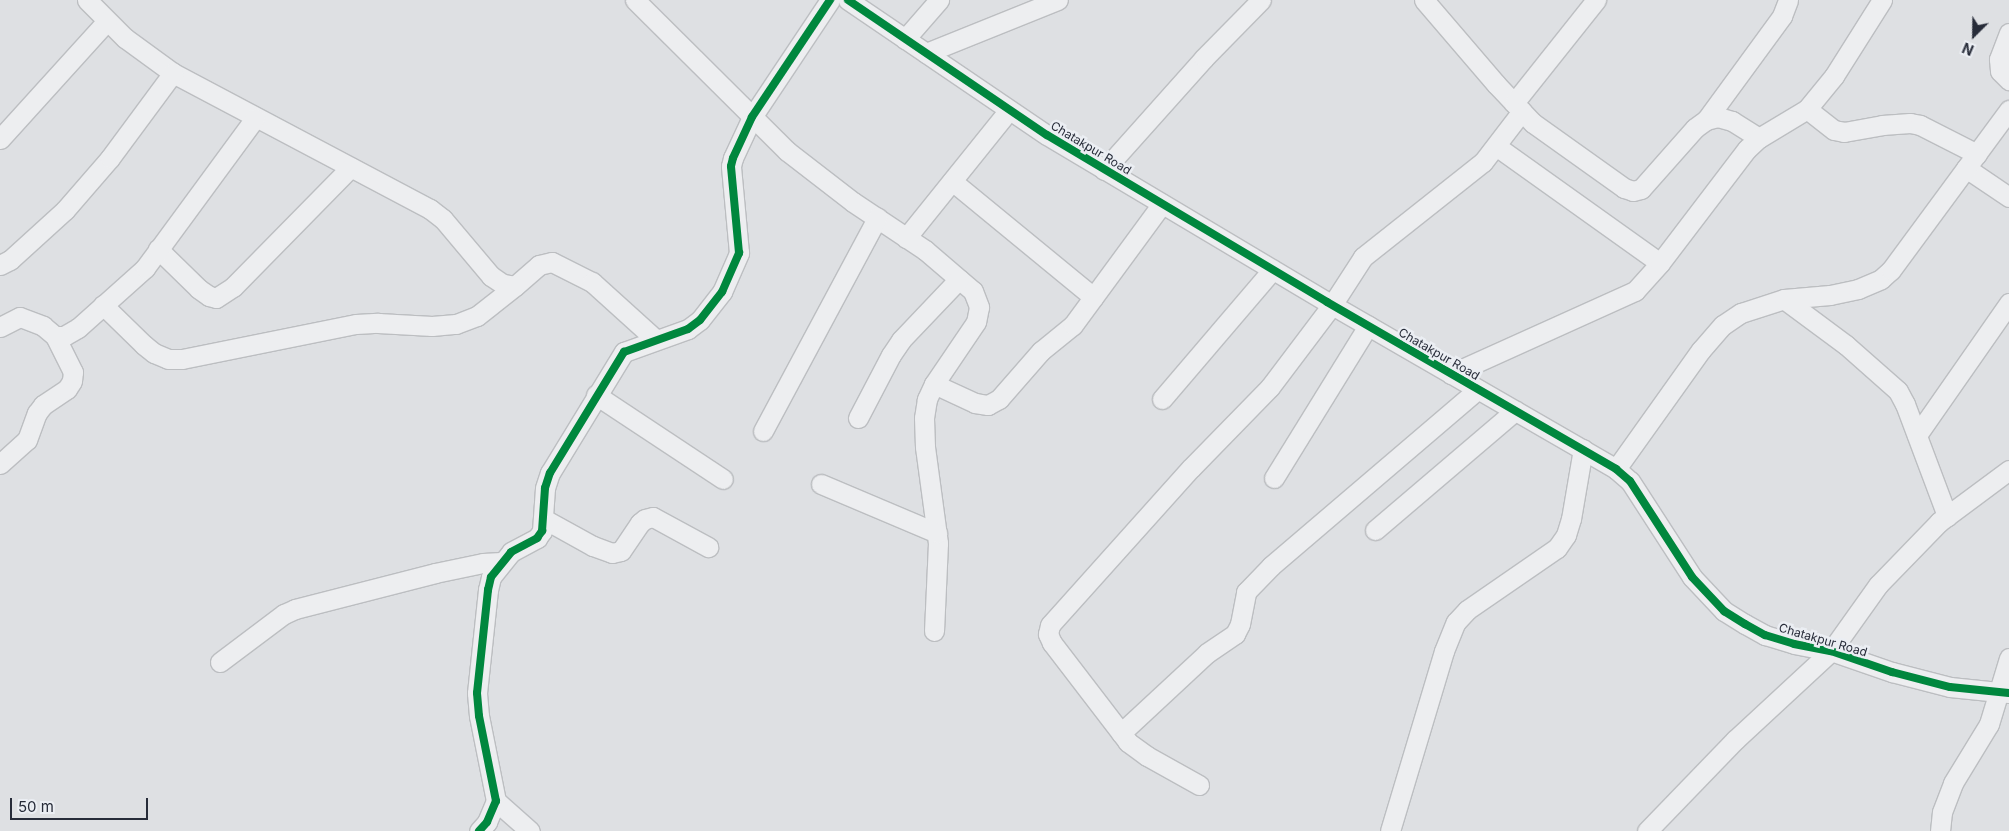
<!DOCTYPE html>
<style>
body{margin:0}
#map{position:relative;width:2009px;height:831px;overflow:hidden;background:#dee0e3;font-family:Inter,sans-serif}
div>[style]{position:absolute}
.roads{filter:drop-shadow(1px 0 #bcbec1) drop-shadow(-1px 0 #bcbec1) drop-shadow(0 1px #bcbec1) drop-shadow(0 -1px #bcbec1)}
.minor>*{height:19px;margin:-9.5px;padding:0 9.5px;transform-origin:9.5px;border-radius:9.5px;background:#edeef0}
.cycleway>*{height:8px;margin:-4px;padding:0 4px;transform-origin:4px;border-radius:4px;background:#00873e}
span{translate:-50% -50%;white-space:nowrap;text-align:center;line-height:1.15;-webkit-text-stroke:5px #ebeef3;paint-order:stroke}
.street-label{font-size:12px;color:#272c39}
.north{position:absolute;left:1949px;top:10px;width:50px;height:50px;-webkit-text-stroke:4px #ebeef3;paint-order:stroke;rotate:203deg;font-size:14px;font-weight:700;line-height:20px;text-align:center;color:#272c39}
.north::after{content:'';display:block;margin:auto;width:18px;height:22px;background:#272c39;clip-path:polygon(50% 0,100% 100%,50% 72%,0 100%)}
.scale{position:absolute;left:10px;top:798px;width:138px;height:22px;box-sizing:border-box;border:2px solid #272c39;border-top:0;padding-left:6px;font-size:15px;line-height:18px;white-space:nowrap;color:#272c39;-webkit-text-stroke:4px #ebeef3;paint-order:stroke}
</style>
<div id="map">
<div class="roads">
<div class="minor">
<div style="left:87px;top:0;width:54px;rotate:45deg"></div>
<div style="left:125px;top:38px;width:59px;rotate:36.1deg"></div>
<div style="left:173px;top:73px;width:291px;rotate:27.9deg"></div>
<div style="left:430px;top:209px;width:16px;rotate:38deg"></div>
<div style="left:443px;top:219px;width:75px;rotate:49.9deg"></div>
<div style="left:491px;top:276px;width:14px;rotate:34deg"></div>
<div style="left:503px;top:284px;width:12px;rotate:9deg"></div>
<div style="left:515px;top:286px;width:32px;rotate:-41deg"></div>
<div style="left:539px;top:265px;width:13px;rotate:-13deg"></div>
<div style="left:552px;top:262px;width:45px;rotate:26.6deg"></div>
<div style="left:592px;top:282px;width:85px;rotate:42.1deg"></div>
<div style="left:635px;top:0;width:214px;rotate:44.8deg"></div>
<div style="left:787px;top:151px;width:83px;rotate:37.7deg"></div>
<div style="left:853px;top:202px;width:87px;rotate:33.7deg"></div>
<div style="left:925px;top:250px;width:63px;rotate:40.5deg"></div>
<div style="left:973px;top:291px;width:17px;rotate:69deg"></div>
<div style="left:979px;top:307px;width:15px;rotate:101deg"></div>
<div style="left:976px;top:322px;width:75px;rotate:124.1deg"></div>
<div style="left:934px;top:384px;width:17px;rotate:115deg"></div>
<div style="left:927px;top:399px;width:19px;rotate:99deg"></div>
<div style="left:924px;top:418px;width:29px;rotate:88deg"></div>
<div style="left:925px;top:447px;width:97px;rotate:82.3deg"></div>
<div style="left:938px;top:543px;width:88px;rotate:92.6deg"></div>
<div style="left:848px;top:0;width:240px;rotate:34.2deg"></div>
<div style="left:1047px;top:135px;width:326px;rotate:30.8deg"></div>
<div style="left:1327px;top:302px;width:334px;rotate:30deg"></div>
<div style="left:1616px;top:469px;width:18px;rotate:41deg"></div>
<div style="left:1630px;top:481px;width:114px;rotate:57.1deg"></div>
<div style="left:1692px;top:577px;width:47px;rotate:46.7deg"></div>
<div style="left:1724px;top:611px;width:25px;rotate:32deg"></div>
<div style="left:1745px;top:624px;width:23px;rotate:29deg"></div>
<div style="left:1765px;top:635px;width:30px;rotate:17deg"></div>
<div style="left:1794px;top:644px;width:38px;rotate:11deg"></div>
<div style="left:1831px;top:651px;width:65px;rotate:19deg"></div>
<div style="left:1892px;top:672px;width:60px;rotate:14.5deg"></div>
<div style="left:1950px;top:687px;width:59px;rotate:5.8deg"></div>
<div style="left:1424px;top:0;width:111px;rotate:49.4deg"></div>
<div style="left:1496px;top:84px;width:54px;rotate:46.5deg"></div>
<div style="left:1533px;top:123px;width:112px;rotate:35.5deg"></div>
<div style="left:1624px;top:188px;width:9px;rotate:18deg"></div>
<div style="left:1633px;top:191px;width:8px;rotate:-14deg"></div>
<div style="left:1641px;top:189px;width:81px;rotate:-48.5deg"></div>
<div style="left:1695px;top:128px;width:14px;rotate:-36deg"></div>
<div style="left:1706px;top:120px;width:12px;rotate:-14deg"></div>
<div style="left:1718px;top:117px;width:15px;rotate:16deg"></div>
<div style="left:1732px;top:121px;width:32px;rotate:32deg"></div>
<div style="left:2009px;top:33px;width:28px;rotate:111deg"></div>
<div style="left:1999px;top:59px;width:12px;rotate:85deg"></div>
<div style="left:2000px;top:71px;width:13px;rotate:45deg"></div>
<div style="left:905px;top:39px;width:52px;rotate:-48.9deg"></div>
<div style="left:926px;top:53px;width:142px;rotate:-21.9deg"></div>
<div style="left:1514px;top:103px;width:132px;rotate:-51.5deg"></div>
<div style="left:1807px;top:109px;width:34px;rotate:38deg"></div>
<div style="left:1834px;top:130px;width:10px;rotate:11deg"></div>
<div style="left:1844px;top:132px;width:39px;rotate:-10deg"></div>
<div style="left:1882px;top:125px;width:28px;rotate:-4deg"></div>
<div style="left:1910px;top:123px;width:10px;rotate:11deg"></div>
<div style="left:1920px;top:125px;width:64px;rotate:27deg"></div>
<div style="left:1706px;top:120px;width:129px;rotate:-53.8deg"></div>
<div style="left:1782px;top:16px;width:17px;rotate:-69deg"></div>
<div style="left:0;top:139px;width:159px;rotate:-47.8deg"></div>
<div style="left:1496px;top:146px;width:201px;rotate:35.5deg"></div>
<div style="left:1966px;top:168px;width:52px;rotate:34deg"></div>
<div style="left:1104px;top:170px;width:150px;rotate:-48.2deg"></div>
<div style="left:1204px;top:58px;width:81px;rotate:-45.5deg"></div>
<div style="left:952px;top:181px;width:183px;rotate:39.4deg"></div>
<div style="left:906px;top:238px;width:164px;rotate:-51.2deg"></div>
<div style="left:158px;top:249px;width:57px;rotate:44.3deg"></div>
<div style="left:199px;top:289px;width:12px;rotate:35deg"></div>
<div style="left:209px;top:296px;width:7px;rotate:16deg"></div>
<div style="left:216px;top:298px;width:20px;rotate:-33deg"></div>
<div style="left:233px;top:287px;width:168px;rotate:-45.5deg"></div>
<div style="left:0;top:265px;width:11px;rotate:-27deg"></div>
<div style="left:10px;top:260px;width:74px;rotate:-42.3deg"></div>
<div style="left:65px;top:210px;width:69px;rotate:-49.1deg"></div>
<div style="left:110px;top:158px;width:106px;rotate:-53.5deg"></div>
<div style="left:1784px;top:299px;width:77px;rotate:36.6deg"></div>
<div style="left:1846px;top:345px;width:69px;rotate:41.5deg"></div>
<div style="left:1898px;top:391px;width:15px;rotate:62deg"></div>
<div style="left:1905px;top:404px;width:120px;rotate:69.4deg"></div>
<div style="left:103px;top:305px;width:57px;rotate:44.3deg"></div>
<div style="left:144px;top:345px;width:13px;rotate:39deg"></div>
<div style="left:154px;top:353px;width:15px;rotate:23deg"></div>
<div style="left:168px;top:359px;width:14px"></div>
<div style="left:182px;top:359px;width:177px;rotate:-11.4deg"></div>
<div style="left:356px;top:324px;width:22px;rotate:-3deg"></div>
<div style="left:378px;top:323px;width:54px;rotate:3.2deg"></div>
<div style="left:432px;top:326px;width:24px;rotate:-5deg"></div>
<div style="left:456px;top:324px;width:22px;rotate:-21deg"></div>
<div style="left:477px;top:316px;width:48px;rotate:-38.3deg"></div>
<div style="left:0;top:327px;width:22px;rotate:-27deg"></div>
<div style="left:20px;top:317px;width:25px;rotate:21deg"></div>
<div style="left:43px;top:326px;width:16px;rotate:40deg"></div>
<div style="left:55px;top:336px;width:9px"></div>
<div style="left:64px;top:336px;width:16px;rotate:-30deg"></div>
<div style="left:78px;top:328px;width:90px;rotate:-41.8deg"></div>
<div style="left:145px;top:268px;width:186px;rotate:-53.7deg"></div>
<div style="left:1451px;top:374px;width:202px;rotate:-24.3deg"></div>
<div style="left:1635px;top:291px;width:38px;rotate:-48deg"></div>
<div style="left:1660px;top:263px;width:143px;rotate:-52.7deg"></div>
<div style="left:1747px;top:149px;width:16px;rotate:-43deg"></div>
<div style="left:1759px;top:138px;width:56px;rotate:-31.1deg"></div>
<div style="left:1807px;top:109px;width:43px;rotate:-50.7deg"></div>
<div style="left:1834px;top:76px;width:90px;rotate:-57.7deg"></div>
<div style="left:934px;top:384px;width:45px;rotate:24.9deg"></div>
<div style="left:975px;top:403px;width:13px;rotate:9deg"></div>
<div style="left:988px;top:405px;width:13px;rotate:-29deg"></div>
<div style="left:999px;top:399px;width:64px;rotate:-48.8deg"></div>
<div style="left:1041px;top:351px;width:41px;rotate:-39.1deg"></div>
<div style="left:1073px;top:325px;width:150px;rotate:-53.7deg"></div>
<div style="left:596px;top:395px;width:152px;rotate:33.5deg"></div>
<div style="left:1162px;top:399px;width:170px;rotate:-49.5deg"></div>
<div style="left:858px;top:418px;width:71px;rotate:-62.4deg"></div>
<div style="left:891px;top:355px;width:18px;rotate:-56deg"></div>
<div style="left:901px;top:340px;width:84px;rotate:-46.4deg"></div>
<div style="left:763px;top:431px;width:242px;rotate:-61.8deg"></div>
<div style="left:1917px;top:435px;width:161px;rotate:-55.1deg"></div>
<div style="left:0;top:464px;width:36px;rotate:-42deg"></div>
<div style="left:27px;top:440px;width:29px;rotate:-70deg"></div>
<div style="left:37px;top:413px;width:10px;rotate:-53deg"></div>
<div style="left:43px;top:405px;width:29px;rotate:-34deg"></div>
<div style="left:67px;top:389px;width:9px;rotate:-58deg"></div>
<div style="left:72px;top:381px;width:9px;rotate:-84deg"></div>
<div style="left:73px;top:372px;width:40px;rotate:-116.6deg"></div>
<div style="left:1616px;top:469px;width:146px;rotate:-54.5deg"></div>
<div style="left:1701px;top:350px;width:33px;rotate:-49deg"></div>
<div style="left:1723px;top:325px;width:22px;rotate:-34deg"></div>
<div style="left:1741px;top:313px;width:45px;rotate:-18deg"></div>
<div style="left:1784px;top:299px;width:46px;rotate:-5deg"></div>
<div style="left:1830px;top:295px;width:29px;rotate:-12deg"></div>
<div style="left:1858px;top:289px;width:25px;rotate:-23deg"></div>
<div style="left:1881px;top:279px;width:13px;rotate:-42deg"></div>
<div style="left:1891px;top:270px;width:199px;rotate:-53.6deg"></div>
<div style="left:1274px;top:478px;width:179px;rotate:-58.3deg"></div>
<div style="left:821px;top:484px;width:126px;rotate:22.9deg"></div>
<div style="left:544px;top:519px;width:56px;rotate:28.9deg"></div>
<div style="left:593px;top:546px;width:20px;rotate:20deg"></div>
<div style="left:612px;top:553px;width:9px;rotate:-13deg"></div>
<div style="left:621px;top:551px;width:34px;rotate:-56deg"></div>
<div style="left:640px;top:523px;width:6px;rotate:-39deg"></div>
<div style="left:645px;top:519px;width:8px;rotate:-14deg"></div>
<div style="left:653px;top:517px;width:63px;rotate:28.6deg"></div>
<div style="left:1375px;top:530px;width:184px;rotate:-40.4deg"></div>
<div style="left:220px;top:662px;width:80px;rotate:-36.9deg"></div>
<div style="left:284px;top:614px;width:12px;rotate:-24deg"></div>
<div style="left:295px;top:609px;width:145px;rotate:-14.4deg"></div>
<div style="left:435px;top:573px;width:49px;rotate:-11.8deg"></div>
<div style="left:483px;top:563px;width:18px;rotate:-3deg"></div>
<div style="left:1121px;top:733px;width:117px;rotate:-42.9deg"></div>
<div style="left:1207px;top:653px;width:34px;rotate:-34deg"></div>
<div style="left:1235px;top:634px;width:11px;rotate:-63deg"></div>
<div style="left:1240px;top:624px;width:33px;rotate:-79deg"></div>
<div style="left:1246px;top:592px;width:36px;rotate:-46deg"></div>
<div style="left:1271px;top:566px;width:272px;rotate:-40.5deg"></div>
<div style="left:1199px;top:785px;width:60px;rotate:-150.9deg"></div>
<div style="left:1147px;top:756px;width:24px;rotate:-144deg"></div>
<div style="left:1128px;top:742px;width:125px;rotate:-127.5deg"></div>
<div style="left:1052px;top:643px;width:10px;rotate:-114deg"></div>
<div style="left:1048px;top:634px;width:9px;rotate:-77deg"></div>
<div style="left:1050px;top:625px;width:211px;rotate:-48.1deg"></div>
<div style="left:1191px;top:468px;width:113px;rotate:-45.7deg"></div>
<div style="left:1270px;top:387px;width:103px;rotate:-52.9deg"></div>
<div style="left:1332px;top:305px;width:57px;rotate:-57.1deg"></div>
<div style="left:1363px;top:257px;width:153px;rotate:-38.4deg"></div>
<div style="left:1483px;top:162px;width:64px;rotate:-52.6deg"></div>
<div style="left:496px;top:801px;width:45px;rotate:41.4deg"></div>
<div style="left:479px;top:831px;width:12px;rotate:-48deg"></div>
<div style="left:487px;top:822px;width:23px;rotate:-67deg"></div>
<div style="left:496px;top:801px;width:87px;rotate:-101.3deg"></div>
<div style="left:479px;top:716px;width:23px;rotate:-95deg"></div>
<div style="left:477px;top:693px;width:104px;rotate:-83.9deg"></div>
<div style="left:488px;top:590px;width:13px;rotate:-77deg"></div>
<div style="left:491px;top:577px;width:32px;rotate:-51deg"></div>
<div style="left:511px;top:552px;width:30px;rotate:-28deg"></div>
<div style="left:537px;top:538px;width:9px;rotate:-54deg"></div>
<div style="left:542px;top:531px;width:43px;rotate:-86deg"></div>
<div style="left:545px;top:488px;width:16px;rotate:-72deg"></div>
<div style="left:550px;top:473px;width:142px;rotate:-58.6deg"></div>
<div style="left:624px;top:352px;width:68px;rotate:-19.8deg"></div>
<div style="left:688px;top:329px;width:15px;rotate:-37deg"></div>
<div style="left:700px;top:320px;width:36px;rotate:-52deg"></div>
<div style="left:722px;top:292px;width:43px;rotate:-66.4deg"></div>
<div style="left:739px;top:253px;width:87px;rotate:-95.3deg"></div>
<div style="left:731px;top:166px;width:8px;rotate:-76deg"></div>
<div style="left:733px;top:158px;width:45px;rotate:-65.1deg"></div>
<div style="left:752px;top:117px;width:141px;rotate:-56.3deg"></div>
<div style="left:1390px;top:831px;width:188px;rotate:-73.3deg"></div>
<div style="left:1444px;top:651px;width:31px;rotate:-68deg"></div>
<div style="left:1456px;top:622px;width:16px;rotate:-47deg"></div>
<div style="left:1467px;top:610px;width:109px;rotate:-34.6deg"></div>
<div style="left:1557px;top:548px;width:16px;rotate:-55deg"></div>
<div style="left:1566px;top:535px;width:17px;rotate:-73deg"></div>
<div style="left:1571px;top:519px;width:71px;rotate:-80.3deg"></div>
<div style="left:1647px;top:831px;width:127px;rotate:-46deg"></div>
<div style="left:1735px;top:740px;width:131px;rotate:-42.8deg"></div>
<div style="left:1831px;top:651px;width:81px;rotate:-54.5deg"></div>
<div style="left:1878px;top:585px;width:88px;rotate:-45.9deg"></div>
<div style="left:1939px;top:522px;width:87px;rotate:-36.6deg"></div>
<div style="left:1940px;top:831px;width:19px;rotate:-84deg"></div>
<div style="left:1942px;top:812px;width:31px;rotate:-69deg"></div>
<div style="left:1953px;top:783px;width:69px;rotate:-58.6deg"></div>
<div style="left:1989px;top:724px;width:69px;rotate:-73.1deg"></div>
</div>
</div>
<div class="cycleway">
<div style="left:848px;top:0;width:240px;rotate:34.2deg"></div>
<div style="left:1047px;top:135px;width:326px;rotate:30.8deg"></div>
<div style="left:1327px;top:302px;width:334px;rotate:30deg"></div>
<div style="left:1616px;top:469px;width:18px;rotate:41deg"></div>
<div style="left:1630px;top:481px;width:114px;rotate:57.1deg"></div>
<div style="left:1692px;top:577px;width:47px;rotate:46.7deg"></div>
<div style="left:1724px;top:611px;width:25px;rotate:32deg"></div>
<div style="left:1745px;top:624px;width:23px;rotate:29deg"></div>
<div style="left:1765px;top:635px;width:30px;rotate:17deg"></div>
<div style="left:1794px;top:644px;width:38px;rotate:11deg"></div>
<div style="left:1831px;top:651px;width:65px;rotate:19deg"></div>
<div style="left:1892px;top:672px;width:60px;rotate:14.5deg"></div>
<div style="left:1950px;top:687px;width:59px;rotate:5.8deg"></div>
<div style="left:479px;top:831px;width:12px;rotate:-48deg"></div>
<div style="left:487px;top:822px;width:23px;rotate:-67deg"></div>
<div style="left:496px;top:801px;width:87px;rotate:-101.3deg"></div>
<div style="left:479px;top:716px;width:23px;rotate:-95deg"></div>
<div style="left:477px;top:693px;width:104px;rotate:-83.9deg"></div>
<div style="left:488px;top:590px;width:13px;rotate:-77deg"></div>
<div style="left:491px;top:577px;width:32px;rotate:-51deg"></div>
<div style="left:511px;top:552px;width:30px;rotate:-28deg"></div>
<div style="left:537px;top:538px;width:9px;rotate:-54deg"></div>
<div style="left:542px;top:531px;width:43px;rotate:-86deg"></div>
<div style="left:545px;top:488px;width:16px;rotate:-72deg"></div>
<div style="left:550px;top:473px;width:142px;rotate:-58.6deg"></div>
<div style="left:624px;top:352px;width:68px;rotate:-19.8deg"></div>
<div style="left:688px;top:329px;width:15px;rotate:-37deg"></div>
<div style="left:700px;top:320px;width:36px;rotate:-52deg"></div>
<div style="left:722px;top:292px;width:43px;rotate:-66.4deg"></div>
<div style="left:739px;top:253px;width:87px;rotate:-95.3deg"></div>
<div style="left:731px;top:166px;width:8px;rotate:-76deg"></div>
<div style="left:733px;top:158px;width:45px;rotate:-65.1deg"></div>
<div style="left:752px;top:117px;width:141px;rotate:-56.3deg"></div>
</div>
<div class="street-label">
<span style="left:1091px;top:148px;rotate:31deg">Chatakpur Road</span>
<span style="left:1439px;top:354px;rotate:30deg">Chatakpur Road</span>
<span style="left:1823px;top:640px;rotate:16deg">Chatakpur Road</span>
</div>
<div class="north">N</div>
<div class="scale">50 m</div>
</div>
